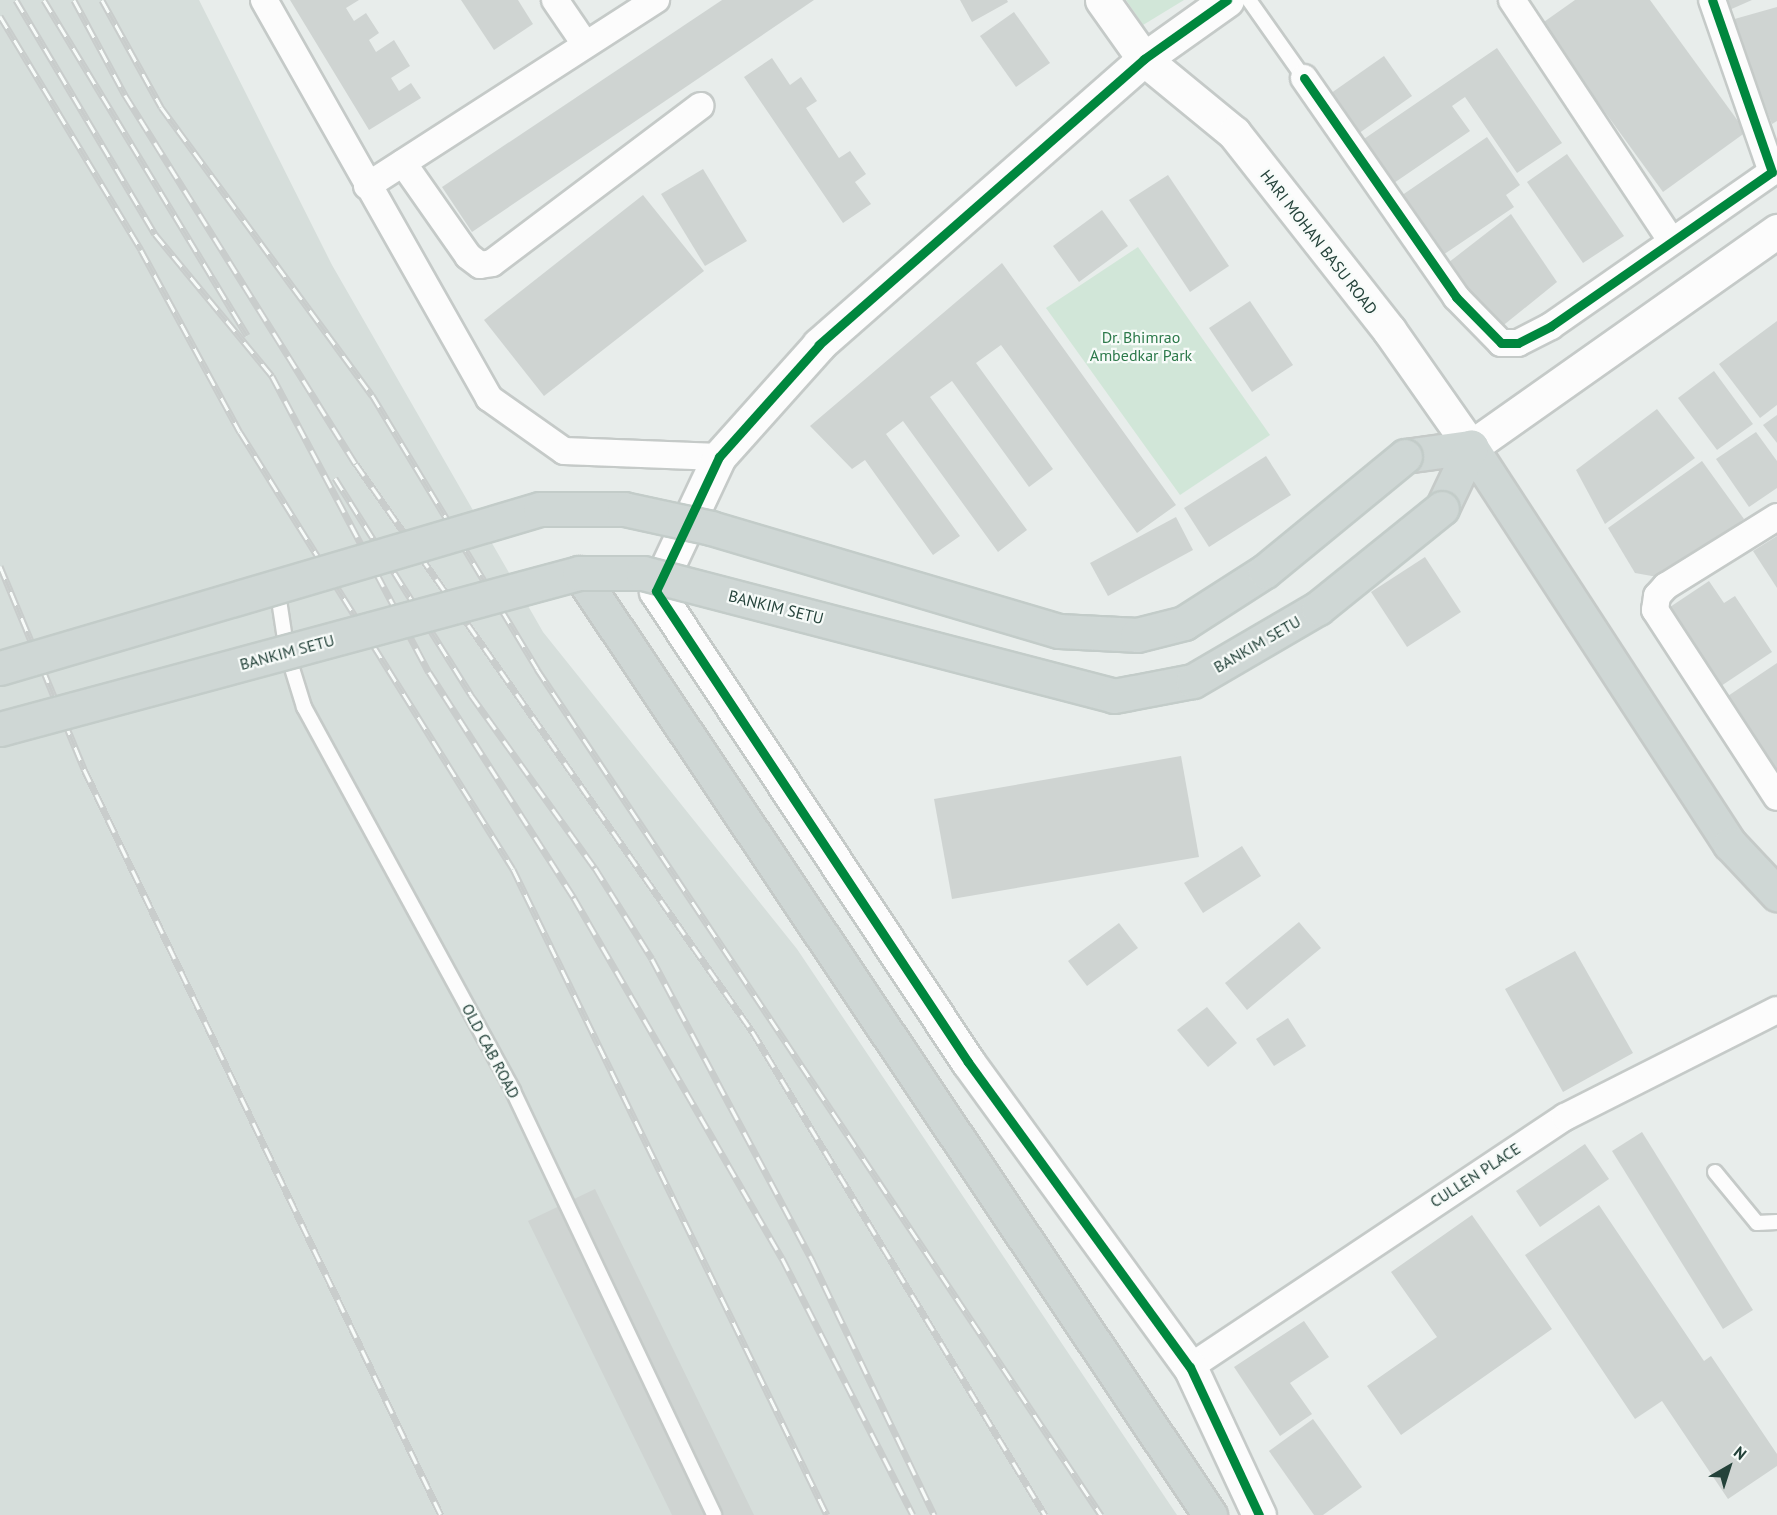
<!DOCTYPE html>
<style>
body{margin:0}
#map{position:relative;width:1777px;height:1515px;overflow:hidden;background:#e8edeb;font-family:"PT Sans",sans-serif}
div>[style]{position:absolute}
.built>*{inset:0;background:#d6dedb}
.green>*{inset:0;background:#d1e6d8}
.building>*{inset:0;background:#cfd4d2}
.roads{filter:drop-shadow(2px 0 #c5cac8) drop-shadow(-2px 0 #c5cac8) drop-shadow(0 2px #c5cac8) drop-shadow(0 -2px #c5cac8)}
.service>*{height:14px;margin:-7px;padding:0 7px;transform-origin:7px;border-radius:7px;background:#fcfcfc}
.minor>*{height:26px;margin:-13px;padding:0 13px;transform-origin:13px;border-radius:13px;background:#fcfcfc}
.tertiary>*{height:33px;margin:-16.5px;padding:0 16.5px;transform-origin:16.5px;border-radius:16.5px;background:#fcfcfc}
.secondary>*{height:33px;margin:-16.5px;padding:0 16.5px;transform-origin:16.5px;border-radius:16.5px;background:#fcfcfc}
.primary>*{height:33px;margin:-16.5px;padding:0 16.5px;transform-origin:16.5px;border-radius:16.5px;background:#cfd7d5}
.rail>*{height:7px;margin-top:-3.5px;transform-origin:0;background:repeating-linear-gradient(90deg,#f7fbf9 0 14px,#c9cdcc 0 28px);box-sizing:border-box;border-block:2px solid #c9cdcc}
.bridges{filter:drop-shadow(2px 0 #c3ccc9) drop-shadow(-2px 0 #c3ccc9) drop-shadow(0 2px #c3ccc9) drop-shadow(0 -2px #c3ccc9)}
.primary-bridge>*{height:33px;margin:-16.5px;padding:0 16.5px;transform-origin:16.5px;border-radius:16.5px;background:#cfd7d5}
.cycleway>*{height:9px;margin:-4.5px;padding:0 4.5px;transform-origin:4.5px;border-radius:4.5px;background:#00873e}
span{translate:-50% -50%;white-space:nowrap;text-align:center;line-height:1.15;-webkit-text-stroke:4.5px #f7fbf9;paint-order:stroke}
.street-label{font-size:16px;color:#24423a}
.park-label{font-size:16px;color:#2d7a4b}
.north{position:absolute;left:1699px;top:1437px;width:60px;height:60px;-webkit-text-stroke:4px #f7fbf9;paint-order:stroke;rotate:39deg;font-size:16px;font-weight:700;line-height:24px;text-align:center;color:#24423a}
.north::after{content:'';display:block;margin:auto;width:21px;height:27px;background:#24423a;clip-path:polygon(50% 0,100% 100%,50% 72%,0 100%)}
</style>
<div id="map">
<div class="built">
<div style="clip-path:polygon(0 0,199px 0,332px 265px,543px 632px,797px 949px,1177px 1515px,0 1515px)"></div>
</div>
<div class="green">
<div style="clip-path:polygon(1126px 0,1184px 0,1143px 25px)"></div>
<div style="clip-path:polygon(1138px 247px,1270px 435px,1180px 495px,1046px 308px)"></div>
</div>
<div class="building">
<div style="clip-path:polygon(290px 0,359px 0,346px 8px,354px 21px,366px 13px,379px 33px,369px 40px,376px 52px,394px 40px,410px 66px,391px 78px,399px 91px,411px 83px,421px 98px,369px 130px)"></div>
<div style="clip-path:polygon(461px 0,518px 0,533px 24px,494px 50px)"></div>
<div style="clip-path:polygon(722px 0,814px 0,472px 232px,442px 187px)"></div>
<div style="clip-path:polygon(960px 0,1007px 0,1008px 2px,972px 22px)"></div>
<div style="clip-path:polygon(1575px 0,1650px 0,1746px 132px,1663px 192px,1541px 24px)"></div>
<div style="clip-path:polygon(1723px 0,1752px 0,1727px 11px)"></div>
<div style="clip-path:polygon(1777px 7px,1777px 121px,1772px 124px,1731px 20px)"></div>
<div style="clip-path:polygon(1014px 12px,1050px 63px,1016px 87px,980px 36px)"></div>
<div style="clip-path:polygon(1497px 48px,1562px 143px,1517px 173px,1465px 97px,1452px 106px,1470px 131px,1391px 185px,1361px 141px)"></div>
<div style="clip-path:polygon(1384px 56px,1412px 96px,1355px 136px,1327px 96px)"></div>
<div style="clip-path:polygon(772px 58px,790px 85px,801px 77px,817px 101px,806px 108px,839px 158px,850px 151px,866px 174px,855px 182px,871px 204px,843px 223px,744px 77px)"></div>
<div style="clip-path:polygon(1487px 137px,1520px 185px,1506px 195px,1514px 207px,1437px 259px,1395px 200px)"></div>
<div style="clip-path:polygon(1567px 154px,1624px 236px,1583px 263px,1527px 182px)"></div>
<div style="clip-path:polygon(703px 169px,747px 241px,705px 266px,661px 194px)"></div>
<div style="clip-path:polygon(1168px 175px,1229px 266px,1190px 292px,1129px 200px)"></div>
<div style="clip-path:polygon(643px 195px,704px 271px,544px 396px,484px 320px)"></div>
<div style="clip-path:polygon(1102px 210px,1128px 246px,1079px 282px,1053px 246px)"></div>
<div style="clip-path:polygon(1511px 214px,1557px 282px,1500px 328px,1444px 266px)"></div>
<div style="clip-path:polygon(1002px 263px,1176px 505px,1137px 533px,1001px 345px,976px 363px,1053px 469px,1029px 487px,952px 381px,930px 397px,1027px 530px,998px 552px,903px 421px,886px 434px,960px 536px,933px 555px,865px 460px,852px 469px,810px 426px)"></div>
<div style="clip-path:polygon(1250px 301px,1293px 365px,1252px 392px,1209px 328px)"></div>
<div style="clip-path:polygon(1777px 321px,1777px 405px,1760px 418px,1719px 364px)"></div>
<div style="clip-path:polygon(1714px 371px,1753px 424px,1717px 450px,1678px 398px)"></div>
<div style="clip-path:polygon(1657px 409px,1695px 458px,1605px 524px,1576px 470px)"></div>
<div style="clip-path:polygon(1777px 415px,1777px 443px,1763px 425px)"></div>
<div style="clip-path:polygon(1756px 432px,1777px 461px,1777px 488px,1749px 507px,1716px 459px)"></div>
<div style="clip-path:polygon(1266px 456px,1291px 495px,1209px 547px,1184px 508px)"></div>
<div style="clip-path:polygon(1702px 461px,1744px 519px,1663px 578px,1635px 573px,1608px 528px)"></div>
<div style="clip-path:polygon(1176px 517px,1193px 550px,1108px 596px,1090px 563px)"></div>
<div style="clip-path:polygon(1777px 536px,1777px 588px,1753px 551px)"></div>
<div style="clip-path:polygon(1425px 557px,1461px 612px,1407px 647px,1371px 592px)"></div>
<div style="clip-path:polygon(1709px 581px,1724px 603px,1735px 596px,1772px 652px,1712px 692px,1661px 613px)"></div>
<div style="clip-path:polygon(1777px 663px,1777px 788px,1719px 702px)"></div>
<div style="clip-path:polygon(1181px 756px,1199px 857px,952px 899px,934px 799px)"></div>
<div style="clip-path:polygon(1242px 846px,1261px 876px,1203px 913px,1184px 883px)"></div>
<div style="clip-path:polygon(1299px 922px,1321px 948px,1247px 1010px,1225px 983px)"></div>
<div style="clip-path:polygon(1119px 923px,1138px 948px,1087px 986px,1068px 961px)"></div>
<div style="clip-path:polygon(1575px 951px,1633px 1053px,1563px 1092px,1505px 989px)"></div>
<div style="clip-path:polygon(1207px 1007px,1237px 1043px,1208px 1067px,1177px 1030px)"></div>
<div style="clip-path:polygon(1288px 1018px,1306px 1046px,1274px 1066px,1256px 1039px)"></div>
<div style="clip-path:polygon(1642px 1132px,1753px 1310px,1723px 1329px,1612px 1151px)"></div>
<div style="clip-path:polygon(1585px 1144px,1609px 1179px,1540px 1227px,1516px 1191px)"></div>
<div style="clip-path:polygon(595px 1189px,754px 1515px,672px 1515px,528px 1221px)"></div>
<div style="clip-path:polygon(1599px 1205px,1704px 1361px,1711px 1356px,1777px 1454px,1777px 1466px,1728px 1499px,1662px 1401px,1635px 1419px,1525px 1255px)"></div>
<div style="clip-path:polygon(1472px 1215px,1552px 1329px,1401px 1435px,1367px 1386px,1437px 1337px,1391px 1272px)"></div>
<div style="clip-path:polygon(1304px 1321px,1329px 1357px,1290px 1383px,1312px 1414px,1280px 1436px,1234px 1367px)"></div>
<div style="clip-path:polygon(1313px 1419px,1362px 1487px,1323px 1515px,1314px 1515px,1269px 1451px)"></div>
</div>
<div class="roads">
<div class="service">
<div style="left:1249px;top:0;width:95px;rotate:54.8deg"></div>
<div style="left:277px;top:587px;width:66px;rotate:81.3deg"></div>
<div style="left:287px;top:652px;width:58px;rotate:72.8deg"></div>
<div style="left:304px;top:707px;width:437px;rotate:61.4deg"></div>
<div style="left:513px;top:1091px;width:469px;rotate:64.6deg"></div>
<div style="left:1715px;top:1172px;width:66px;rotate:50.5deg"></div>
<div style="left:1757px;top:1223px;width:20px;rotate:-3deg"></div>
</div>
<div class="minor">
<div style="left:264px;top:0;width:457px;rotate:60.5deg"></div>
<div style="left:489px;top:398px;width:92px;rotate:35.2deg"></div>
<div style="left:564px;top:451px;width:155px;rotate:2.2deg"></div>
<div style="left:555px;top:0;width:53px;rotate:55.7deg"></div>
<div style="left:1512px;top:0;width:288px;rotate:56.5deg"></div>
<div style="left:1304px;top:78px;width:267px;rotate:55.2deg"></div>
<div style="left:1456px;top:297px;width:64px;rotate:45.6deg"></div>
<div style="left:1501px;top:343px;width:17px"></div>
<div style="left:1518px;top:343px;width:37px;rotate:-27deg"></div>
<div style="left:1551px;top:326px;width:269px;rotate:-34.9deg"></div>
<div style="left:1772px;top:172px;width:182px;rotate:-109.2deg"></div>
<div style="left:403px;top:163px;width:113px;rotate:55deg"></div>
<div style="left:468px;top:256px;width:15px;rotate:37deg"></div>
<div style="left:480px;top:265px;width:12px;rotate:-9deg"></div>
<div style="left:492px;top:263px;width:261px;rotate:-37deg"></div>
<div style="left:367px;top:186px;width:344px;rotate:-32.8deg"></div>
<div style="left:1777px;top:517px;width:131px;rotate:148.1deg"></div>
<div style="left:1666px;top:586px;width:13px;rotate:132deg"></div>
<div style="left:1657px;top:596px;width:14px;rotate:98deg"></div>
<div style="left:1655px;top:610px;width:223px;rotate:56.9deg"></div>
<div style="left:1190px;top:1367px;width:451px;rotate:-33.7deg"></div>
<div style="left:1565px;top:1117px;width:237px;rotate:-26.8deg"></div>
</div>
<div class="tertiary">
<div style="left:1227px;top:0;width:102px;rotate:144.6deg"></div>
<div style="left:1144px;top:59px;width:433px;rotate:138.7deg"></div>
<div style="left:819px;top:345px;width:150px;rotate:131.8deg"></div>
<div style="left:719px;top:457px;width:148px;rotate:115.2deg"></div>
<div style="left:656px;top:591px;width:565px;rotate:56.48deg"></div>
<div style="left:968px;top:1062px;width:377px;rotate:54deg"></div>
<div style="left:1190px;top:1367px;width:163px;rotate:65deg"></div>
</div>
<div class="secondary">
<div style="left:1102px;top:0;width:72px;rotate:54.6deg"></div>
<div style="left:1144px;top:59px;width:117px;rotate:39.4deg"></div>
<div style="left:1234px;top:133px;width:251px;rotate:51.8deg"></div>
<div style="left:1389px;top:330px;width:143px;rotate:55deg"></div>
<div style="left:1471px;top:447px;width:375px;rotate:-35.2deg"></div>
</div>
<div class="primary">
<div style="left:1471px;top:447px;width:474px;rotate:56.9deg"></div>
<div style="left:1730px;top:844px;width:69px;rotate:46.8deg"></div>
<div style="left:1405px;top:456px;width:67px;rotate:-7.8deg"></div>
<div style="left:1442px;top:508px;width:68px;rotate:-64.6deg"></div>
<div style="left:579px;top:573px;width:1134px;rotate:56.18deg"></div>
</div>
</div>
<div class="rail">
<div style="left:16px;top:0;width:272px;rotate:59.3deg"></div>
<div style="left:155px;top:234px;width:184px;rotate:50.5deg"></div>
<div style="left:272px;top:376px;width:335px;rotate:62.1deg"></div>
<div style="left:429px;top:672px;width:269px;rotate:57.3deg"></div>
<div style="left:574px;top:898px;width:416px;rotate:60deg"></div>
<div style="left:782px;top:1258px;width:288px;rotate:63deg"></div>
<div style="left:44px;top:0;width:392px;rotate:58.8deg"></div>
<div style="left:74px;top:0;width:108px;rotate:61.8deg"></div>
<div style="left:125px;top:95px;width:435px;rotate:58deg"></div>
<div style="left:356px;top:464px;width:692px;rotate:55.07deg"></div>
<div style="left:752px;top:1031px;width:566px;rotate:58.81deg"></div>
<div style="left:102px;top:0;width:122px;rotate:61.1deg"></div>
<div style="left:161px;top:107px;width:357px;rotate:53.8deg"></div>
<div style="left:372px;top:395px;width:320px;rotate:58.9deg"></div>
<div style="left:537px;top:669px;width:1017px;rotate:56.31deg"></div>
<div style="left:0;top:16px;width:273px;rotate:58.9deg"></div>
<div style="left:141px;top:250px;width:207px;rotate:61.5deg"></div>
<div style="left:240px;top:432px;width:515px;rotate:58.01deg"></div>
<div style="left:513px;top:869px;width:718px;rotate:64.08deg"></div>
<div style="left:335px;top:478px;width:256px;rotate:57.9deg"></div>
<div style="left:471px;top:695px;width:213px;rotate:54.4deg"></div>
<div style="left:595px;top:868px;width:107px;rotate:57.9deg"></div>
<div style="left:652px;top:959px;width:341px;rotate:62deg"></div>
<div style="left:812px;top:1260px;width:283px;rotate:64.4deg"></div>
<div style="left:0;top:566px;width:220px;rotate:67.5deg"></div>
<div style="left:84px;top:769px;width:827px;rotate:64.43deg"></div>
</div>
<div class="bridges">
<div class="primary-bridge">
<div style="left:0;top:668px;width:563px;rotate:-16.41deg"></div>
<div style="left:540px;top:509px;width:84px"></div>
<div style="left:624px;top:509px;width:89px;rotate:12.3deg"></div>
<div style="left:711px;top:528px;width:363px;rotate:16.5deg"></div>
<div style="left:1059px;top:631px;width:78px;rotate:2.9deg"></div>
<div style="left:1137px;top:635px;width:49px;rotate:-14.3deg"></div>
<div style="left:1184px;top:623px;width:96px;rotate:-32.7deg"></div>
<div style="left:1265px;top:571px;width:181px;rotate:-39.4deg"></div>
<div style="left:0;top:729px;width:600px;rotate:-15.08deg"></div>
<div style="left:579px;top:573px;width:64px"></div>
<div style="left:643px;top:573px;width:487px;rotate:14.6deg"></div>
<div style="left:1114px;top:696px;width:80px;rotate:-10.8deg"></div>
<div style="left:1193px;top:681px;width:145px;rotate:-30.3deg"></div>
<div style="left:1318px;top:608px;width:159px;rotate:-38.9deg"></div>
</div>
</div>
<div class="cycleway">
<div style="left:1227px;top:0;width:102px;rotate:144.6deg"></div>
<div style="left:1144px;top:59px;width:433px;rotate:138.7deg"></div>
<div style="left:819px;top:345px;width:150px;rotate:131.8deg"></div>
<div style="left:719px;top:457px;width:148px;rotate:115.2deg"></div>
<div style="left:656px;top:591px;width:565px;rotate:56.48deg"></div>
<div style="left:968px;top:1062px;width:377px;rotate:54deg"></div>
<div style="left:1190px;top:1367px;width:163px;rotate:65deg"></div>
<div style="left:1304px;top:78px;width:267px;rotate:55.2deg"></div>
<div style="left:1456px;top:297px;width:64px;rotate:45.6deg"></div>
<div style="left:1501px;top:343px;width:17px"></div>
<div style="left:1518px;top:343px;width:37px;rotate:-27deg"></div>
<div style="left:1551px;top:326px;width:269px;rotate:-34.9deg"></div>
<div style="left:1772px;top:172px;width:182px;rotate:-109.2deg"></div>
</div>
<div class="street-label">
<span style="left:1319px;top:242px;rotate:52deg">HARI MOHAN BASU ROAD</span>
<span style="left:776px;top:607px;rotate:14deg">BANKIM SETU</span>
<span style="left:1257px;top:644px;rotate:-30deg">BANKIM SETU</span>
<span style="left:287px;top:652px;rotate:-15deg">BANKIM SETU</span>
<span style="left:491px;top:1051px;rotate:62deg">OLD CAB ROAD</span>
<span style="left:1475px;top:1175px;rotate:-33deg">CULLEN PLACE</span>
</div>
<div class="park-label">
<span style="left:1141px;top:346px">Dr. Bhimrao<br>Ambedkar Park</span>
</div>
<div class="north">N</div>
</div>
